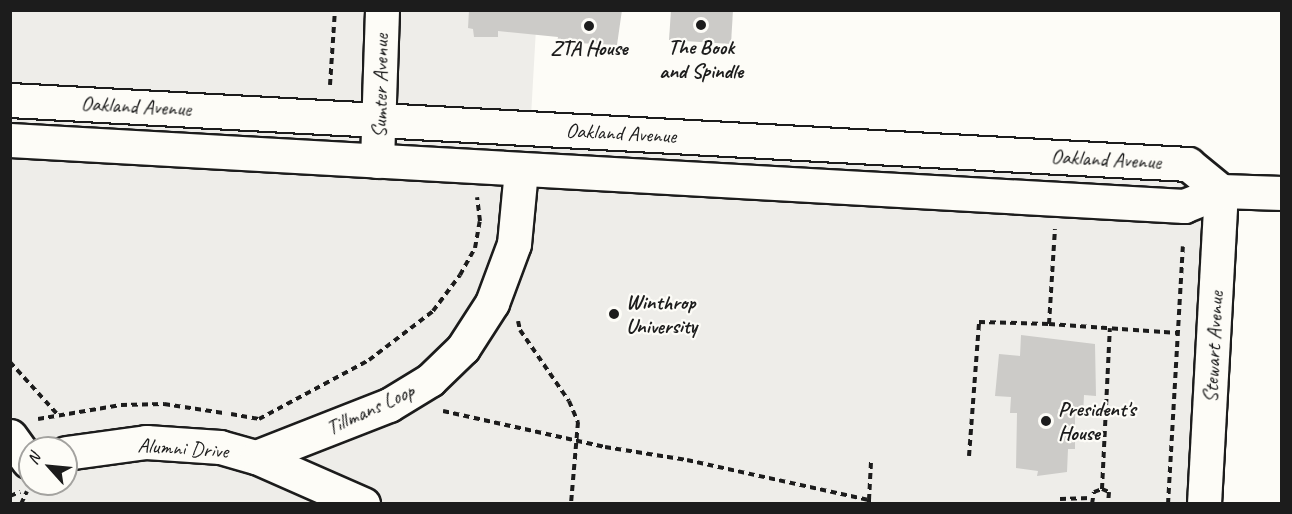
<!DOCTYPE html>
<style>
body{margin:0}
#map{position:relative;width:1292px;height:514px;overflow:hidden;background:#fdfcf7;font-family:Caveat,sans-serif}
div>[style]{position:absolute}
.built>*{inset:0;background:#eeede9}
.building>*{inset:0;background:#cccbc8}
.path>*{height:4px;margin-top:-2px;transform-origin:0;background:repeating-linear-gradient(90deg,#1c1c1c 0 6px,transparent 0 10.5px)}
.roads{filter:drop-shadow(2px 0 #1c1c1c) drop-shadow(-2px 0 #1c1c1c) drop-shadow(0 2px #1c1c1c) drop-shadow(0 -2px #1c1c1c)}
.minor>*{height:33px;margin:-16.5px;padding:0 16.5px;transform-origin:16.5px;border-radius:16.5px;background:#fdfcf7}
.major>*{height:33px;margin:-16.5px;padding:0 16.5px;transform-origin:16.5px;border-radius:16.5px;background:#fdfcf7}
.dots>*{width:16px;height:16px;translate:-50% -50%;box-sizing:border-box;border:3px solid #fdfcf7;border-radius:50%}
span{translate:-50% -50%;white-space:nowrap;text-align:center;line-height:1.15;-webkit-text-stroke:4.5px #fdfcf7;paint-order:stroke}
.poi-label{font-size:21px;color:#1c1c1c;font-weight:700}
.left{translate:0 -50%;text-align:left}
.street-label{font-size:21px;color:#1c1c1c}
.frame{position:absolute;inset:0;border:12px solid #1c1c1c;pointer-events:none}
.north{position:absolute;left:18px;top:436px;width:60px;height:60px;box-sizing:border-box;background:#fdfcf7;border:2px solid #a3a29f;border-radius:50%;rotate:297deg;font-size:16px;font-weight:700;line-height:24px;text-align:center;color:#1c1c1c}
.north::after{content:'';display:block;margin:auto;width:21px;height:27px;background:#1c1c1c;clip-path:polygon(50% 0,100% 100%,50% 72%,0 100%)}
</style>
<div id="map">
<div class="built">
<div style="clip-path:polygon(evenodd,10px 11px,537px 11px,530px 134px,1226px 180px,1205px 503px,11px 503px,10px 11px,30px 448px,66px 448px,66px 484px,30px 484px,30px 448px)"></div>
</div>
<div class="building">
<div style="clip-path:polygon(469px 10px,622px 10px,617px 45px,557px 42px,558px 37px,498px 31px,498px 37px,474px 37px,473px 29px,468px 28px)"></div>
<div style="clip-path:polygon(671px 10px,733px 10px,731px 44px,669px 40px)"></div>
<div style="clip-path:polygon(1021px 335px,1095px 344px,1096px 396px,1084px 395px,1083px 417px,1075px 415px,1075px 449px,1068px 449px,1067px 472px,1037px 476px,1038px 471px,1016px 468px,1017px 413px,1010px 413px,1011px 397px,995px 396px,999px 354px,1020px 356px)"></div>
</div>
<div class="path">
<div style="left:330px;top:85px;width:75px;rotate:-86.2deg"></div>
<div style="left:518px;top:321px;width:9px;rotate:77deg"></div>
<div style="left:520px;top:330px;width:86px;rotate:55.4deg"></div>
<div style="left:569px;top:401px;width:23px;rotate:67deg"></div>
<div style="left:578px;top:422px;width:82px;rotate:94.9deg"></div>
<div style="left:1049px;top:324px;width:129px;rotate:4deg"></div>
<div style="left:10px;top:362px;width:72px;rotate:47.8deg"></div>
<div style="left:443px;top:411px;width:166px;rotate:12.5deg"></div>
<div style="left:605px;top:447px;width:83px;rotate:9deg"></div>
<div style="left:687px;top:460px;width:186px;rotate:12.4deg"></div>
<div style="left:869px;top:500px;width:4px;rotate:90deg"></div>
<div style="left:231px;top:414px;width:28px;rotate:10deg"></div>
<div style="left:259px;top:419px;width:125px;rotate:-28.2deg"></div>
<div style="left:369px;top:360px;width:81px;rotate:-37.4deg"></div>
<div style="left:433px;top:311px;width:45px;rotate:-53.1deg"></div>
<div style="left:460px;top:275px;width:31px;rotate:-61deg"></div>
<div style="left:475px;top:248px;width:27px;rotate:-80deg"></div>
<div style="left:480px;top:221px;width:24px;rotate:-97deg"></div>
<div style="left:38px;top:419px;width:84px;rotate:-9.6deg"></div>
<div style="left:121px;top:405px;width:43px;rotate:-1.3deg"></div>
<div style="left:164px;top:404px;width:60px;rotate:8.7deg"></div>
<div style="left:969px;top:456px;width:134px;rotate:-85.7deg"></div>
<div style="left:979px;top:322px;width:70px;rotate:1.6deg"></div>
<div style="left:1049px;top:324px;width:95px;rotate:-86.4deg"></div>
<div style="left:1102px;top:489px;width:161px;rotate:-87.2deg"></div>
<div style="left:1102px;top:489px;width:8px;rotate:23deg"></div>
<div style="left:1109px;top:492px;width:12px;rotate:95deg"></div>
<div style="left:10px;top:496px;width:11px;rotate:-22deg"></div>
<div style="left:1060px;top:499px;width:31px;rotate:-2deg"></div>
<div style="left:869px;top:500px;width:39px;rotate:-87deg"></div>
<div style="left:21px;top:504px;width:14px;rotate:-65deg"></div>
<div style="left:1092px;top:504px;width:12px;rotate:-81deg"></div>
<div style="left:1094px;top:492px;width:9px;rotate:-21deg"></div>
<div style="left:1168px;top:504px;width:258px;rotate:-86.7deg"></div>
</div>
<div class="roads">
<div class="minor">
<div style="left:377px;top:161px;width:151px;rotate:-88.1deg"></div>
<div style="left:10px;top:436px;width:31px;rotate:54deg"></div>
<div style="left:66px;top:453px;width:81px;rotate:-7.8deg"></div>
<div style="left:146px;top:442px;width:74px;rotate:3.9deg"></div>
<div style="left:220px;top:447px;width:37px;rotate:16deg"></div>
<div style="left:256px;top:457px;width:117px;rotate:23.7deg"></div>
<div style="left:256px;top:457px;width:143px;rotate:-21.4deg"></div>
<div style="left:389px;top:405px;width:48px;rotate:-31.4deg"></div>
<div style="left:430px;top:380px;width:46px;rotate:-44.1deg"></div>
<div style="left:463px;top:348px;width:54px;rotate:-57.2deg"></div>
<div style="left:492px;top:303px;width:63px;rotate:-69.6deg"></div>
<div style="left:514px;top:244px;width:74px;rotate:-84.6deg"></div>
<div style="left:1204px;top:504px;width:313px;rotate:-86.9deg"></div>
</div>
<div class="major">
<div style="left:10px;top:100px;width:1180px;rotate:3.11deg"></div>
<div style="left:1188px;top:164px;width:43px;rotate:39.3deg"></div>
<div style="left:10px;top:140px;width:1176px;rotate:3.22deg"></div>
<div style="left:1184px;top:206px;width:40px;rotate:-22deg"></div>
<div style="left:1221px;top:191px;width:61px;rotate:1.9deg"></div>
</div>
</div>
<div class="dots">
<div style="left:701px;top:25px;background:#1c1c1c"></div>
<div style="left:589px;top:26px;background:#1c1c1c"></div>
<div style="left:614px;top:314px;background:#1c1c1c"></div>
<div style="left:1046px;top:421px;background:#1c1c1c"></div>
</div>
<div class="poi-label">
<span style="left:701px;top:59px">The Book<br>and Spindle</span>
<span style="left:589px;top:48px">ZTA House</span>
<span class="left" style="left:626px;top:314px">Winthrop<br>University</span>
<span class="left" style="left:1058px;top:421px">President's<br>House</span>
</div>
<div class="street-label">
<span style="left:380px;top:86px;rotate:-89deg">Sumter Avenue</span>
<span style="left:136px;top:106px;rotate:3deg">Oakland Avenue</span>
<span style="left:621px;top:133px;rotate:3deg">Oakland Avenue</span>
<span style="left:1106px;top:159px;rotate:3deg">Oakland Avenue</span>
<span style="left:1213px;top:347px;rotate:-87deg">Stewart Avenue</span>
<span style="left:370px;top:409px;rotate:-25deg">Tillmans Loop</span>
<span style="left:183px;top:448px;rotate:4deg">Alumni Drive</span>
</div>
<div class="frame"></div>
<div class="north">N</div>
</div>
